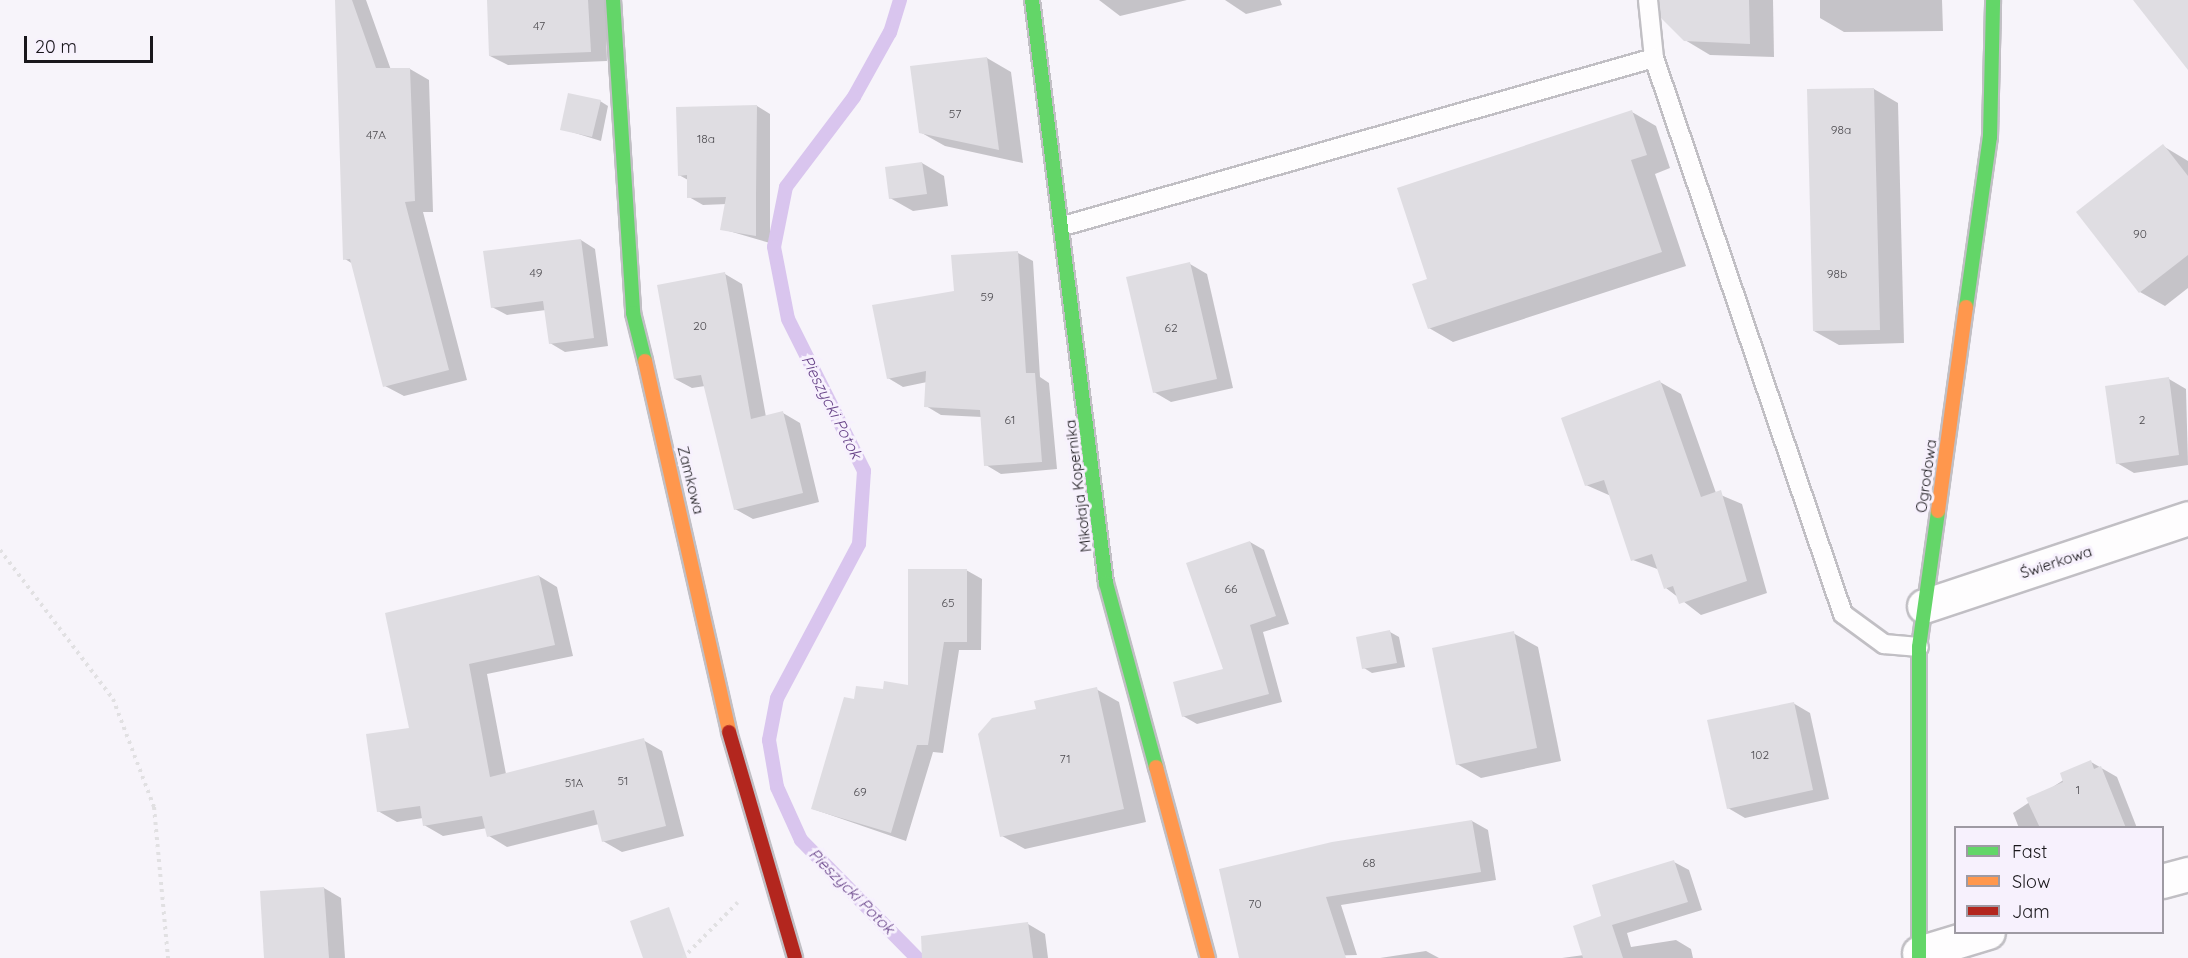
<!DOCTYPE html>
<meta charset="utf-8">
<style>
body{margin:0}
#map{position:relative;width:2188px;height:958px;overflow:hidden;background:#f7f4fa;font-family:Quicksand,sans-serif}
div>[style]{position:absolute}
.shadow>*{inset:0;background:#0003}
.stream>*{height:14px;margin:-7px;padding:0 7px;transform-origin:7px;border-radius:7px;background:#d9c5ee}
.building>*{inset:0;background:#dfdde2}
.path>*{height:4px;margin-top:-2px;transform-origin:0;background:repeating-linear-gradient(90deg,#e1e0e2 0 3px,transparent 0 7.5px)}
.roads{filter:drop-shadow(2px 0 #c1bfc4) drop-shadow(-2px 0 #c1bfc4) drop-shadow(0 2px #c1bfc4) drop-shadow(0 -2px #c1bfc4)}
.lane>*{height:18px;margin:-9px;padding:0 9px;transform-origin:9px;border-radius:9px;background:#fefdfe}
.street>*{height:33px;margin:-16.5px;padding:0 16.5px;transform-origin:16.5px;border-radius:16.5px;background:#fefdfe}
.fast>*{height:14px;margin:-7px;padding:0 7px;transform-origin:7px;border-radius:7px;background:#63d668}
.slow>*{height:14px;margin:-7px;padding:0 7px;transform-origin:7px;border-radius:7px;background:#ff974d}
.jam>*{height:14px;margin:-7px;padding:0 7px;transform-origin:7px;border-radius:7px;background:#b3261e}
span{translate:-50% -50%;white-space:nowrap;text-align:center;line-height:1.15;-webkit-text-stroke:6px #f7f1fd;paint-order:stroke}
.number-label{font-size:12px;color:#4c4a4f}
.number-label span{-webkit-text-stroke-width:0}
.street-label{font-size:15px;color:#19171b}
.water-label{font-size:16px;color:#684489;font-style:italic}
.legend{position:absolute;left:1954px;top:826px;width:210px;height:108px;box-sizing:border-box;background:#f7f1fd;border:2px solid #9e9aa3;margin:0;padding:8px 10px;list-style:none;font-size:18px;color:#19171b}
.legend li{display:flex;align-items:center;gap:12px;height:30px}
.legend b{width:30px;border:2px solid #9e9aa3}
.scale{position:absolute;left:24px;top:36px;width:129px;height:27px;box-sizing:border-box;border:3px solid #19171b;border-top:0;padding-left:8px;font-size:18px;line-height:21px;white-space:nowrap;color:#19171b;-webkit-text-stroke:4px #f7f1fd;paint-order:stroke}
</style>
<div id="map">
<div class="shadow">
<div style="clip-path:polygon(337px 0,366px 0,391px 70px,410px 69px,429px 80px,433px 212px,423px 212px,467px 380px,404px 396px,385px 386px,353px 264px,345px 259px)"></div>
<div style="clip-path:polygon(488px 0,605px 0,607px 61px,508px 65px,490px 56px)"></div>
<div style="clip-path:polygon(1099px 0,1187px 0,1120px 16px)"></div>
<div style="clip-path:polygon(1225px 0,1280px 0,1282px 5px,1246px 14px)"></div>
<div style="clip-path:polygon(1662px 0,1773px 0,1774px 57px,1710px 55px,1685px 40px)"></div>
<div style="clip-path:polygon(1820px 0,1942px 0,1943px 31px,1844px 32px,1820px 18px)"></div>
<div style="clip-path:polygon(987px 58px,1011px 72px,1023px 163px,945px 146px,920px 132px)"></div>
<div style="clip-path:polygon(1874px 89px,1898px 103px,1904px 343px,1839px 345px,1814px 331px)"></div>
<div style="clip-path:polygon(600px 101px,608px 106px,601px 141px,562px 129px)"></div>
<div style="clip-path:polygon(757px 106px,770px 114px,770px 243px,722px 229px,727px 204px,703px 205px,689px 197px,688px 180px,679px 175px)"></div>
<div style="clip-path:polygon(1632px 112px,1656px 126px,1670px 168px,1655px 174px,1686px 266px,1453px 342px,1429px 328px,1428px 280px)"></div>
<div style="clip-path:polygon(2163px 146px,2188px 161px,2188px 288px,2165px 306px,2140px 292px,2078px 212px)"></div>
<div style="clip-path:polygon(922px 163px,944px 176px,948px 206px,913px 211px,890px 198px)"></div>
<div style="clip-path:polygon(581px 240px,595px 249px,608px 346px,565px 352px,550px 343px,546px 310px,507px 315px,492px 307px)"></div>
<div style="clip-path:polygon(1018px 253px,1033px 261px,1040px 377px,1049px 383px,1057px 469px,1001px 474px,986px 465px,982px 417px,941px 415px,926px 406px,927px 382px,903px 387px,888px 378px,955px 292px)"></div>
<div style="clip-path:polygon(1190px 264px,1207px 274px,1233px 388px,1171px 402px,1154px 392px)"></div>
<div style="clip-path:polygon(725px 274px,742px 284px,766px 417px,783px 413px,800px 423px,819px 502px,753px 519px,735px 509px,705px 386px,692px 388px,675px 379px)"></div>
<div style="clip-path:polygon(2169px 379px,2186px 389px,2188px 465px,2134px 473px,2117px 463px)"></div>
<div style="clip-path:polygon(1660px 382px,1681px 394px,1716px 493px,1742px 504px,1767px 593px,1701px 615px,1666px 588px,1660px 570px,1633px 560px,1611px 496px,1586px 485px)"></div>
<div style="clip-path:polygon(1250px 542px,1264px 550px,1289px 624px,1263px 632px,1282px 702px,1197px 724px,1183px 716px,1225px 670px)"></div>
<div style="clip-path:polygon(966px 570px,982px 579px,981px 650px,959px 650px,943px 753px,933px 752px,906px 841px,813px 809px,855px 701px,910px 686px)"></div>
<div style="clip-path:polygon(539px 576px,557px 587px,573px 656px,487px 674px,506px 774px,643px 740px,662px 751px,684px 836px,622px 852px,603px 841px,599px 824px,507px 847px,489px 836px,487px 828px,443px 836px,424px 825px,423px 818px,397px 822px,378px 811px,411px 729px)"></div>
<div style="clip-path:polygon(1390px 632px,1399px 637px,1405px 667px,1372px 673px,1364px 668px)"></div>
<div style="clip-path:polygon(1513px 633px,1538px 647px,1561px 761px,1481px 778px,1457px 764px)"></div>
<div style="clip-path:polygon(1096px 689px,1119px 702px,1146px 822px,1025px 849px,1002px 836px,1037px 710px)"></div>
<div style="clip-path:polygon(1793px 703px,1810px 713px,1829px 799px,1745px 818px,1728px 808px)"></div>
<div style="clip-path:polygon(2091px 762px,2117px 777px,2137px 828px,2019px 828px,2013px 813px)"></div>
<div style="clip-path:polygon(1472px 821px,1488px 830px,1496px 880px,1341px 905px,1357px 955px,1252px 958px,1220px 870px)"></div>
<div style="clip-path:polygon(1674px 862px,1689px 870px,1702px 910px,1627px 933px,1631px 947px,1676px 940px,1691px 949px,1693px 958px,1562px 958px,1584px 955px,1603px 917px)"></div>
<div style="clip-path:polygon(324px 888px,341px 898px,345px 958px,265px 958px)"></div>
<div style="clip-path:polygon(1028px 924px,1045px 934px,1048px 958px,973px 958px)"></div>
<div style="clip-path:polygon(1426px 951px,1439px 958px,1380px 958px)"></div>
</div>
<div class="stream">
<div style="left:900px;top:0;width:34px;rotate:107deg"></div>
<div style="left:890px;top:32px;width:74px;rotate:119deg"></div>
<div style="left:854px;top:97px;width:113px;rotate:127.1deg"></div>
<div style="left:786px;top:187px;width:61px;rotate:101.3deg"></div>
<div style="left:774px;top:247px;width:73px;rotate:79deg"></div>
<div style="left:788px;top:319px;width:170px;rotate:63.4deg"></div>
<div style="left:864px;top:471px;width:73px;rotate:93.9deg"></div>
<div style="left:859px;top:544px;width:174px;rotate:118deg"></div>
<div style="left:777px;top:698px;width:43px;rotate:100.8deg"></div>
<div style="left:769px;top:740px;width:48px;rotate:80.3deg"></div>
<div style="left:777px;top:787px;width:58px;rotate:65.6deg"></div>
<div style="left:801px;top:840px;width:165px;rotate:45.5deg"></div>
</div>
<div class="building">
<div style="clip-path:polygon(335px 0,352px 0,376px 68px,410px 68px,415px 201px,405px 202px,449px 370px,383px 387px,350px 259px,343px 260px)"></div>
<div style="clip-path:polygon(487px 0,588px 0,591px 52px,489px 56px)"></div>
<div style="clip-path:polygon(1659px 0,1749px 0,1750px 44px,1684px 41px,1661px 18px)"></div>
<div style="clip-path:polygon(2133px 0,2188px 0,2188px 70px)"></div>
<div style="clip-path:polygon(987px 57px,999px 150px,919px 133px,910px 66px)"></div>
<div style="clip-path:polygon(1874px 88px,1880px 330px,1813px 331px,1807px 89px)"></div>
<div style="clip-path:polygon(568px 93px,601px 100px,592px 137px,560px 130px)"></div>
<div style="clip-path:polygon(757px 105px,756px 196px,756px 236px,720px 230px,726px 197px,687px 198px,687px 175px,678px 176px,676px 107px)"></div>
<div style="clip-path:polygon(1632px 110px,1647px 155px,1631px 160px,1662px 252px,1428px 329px,1412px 284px,1427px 279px,1397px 188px)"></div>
<div style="clip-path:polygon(2163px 144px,2188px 176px,2188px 255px,2139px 293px,2076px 212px)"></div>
<div style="clip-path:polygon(922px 162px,927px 194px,889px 199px,885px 167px)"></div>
<div style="clip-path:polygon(581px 239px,594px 338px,549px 344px,543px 301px,491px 308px,483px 251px)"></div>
<div style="clip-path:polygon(1018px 251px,1026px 373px,1035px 373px,1042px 462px,984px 466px,980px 410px,924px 407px,926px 371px,887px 379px,872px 305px,954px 291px,951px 255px)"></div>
<div style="clip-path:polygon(1190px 262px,1217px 379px,1153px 393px,1126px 277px)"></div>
<div style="clip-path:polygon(725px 272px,751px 419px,783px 411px,803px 493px,734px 510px,701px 375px,674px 379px,657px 285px)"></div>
<div style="clip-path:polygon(2169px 377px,2179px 455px,2116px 464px,2105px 386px)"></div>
<div style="clip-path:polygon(1660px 380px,1701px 497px,1721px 490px,1747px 581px,1679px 604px,1673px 586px,1664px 589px,1652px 554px,1631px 561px,1604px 480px,1585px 486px,1561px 418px)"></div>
<div style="clip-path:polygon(1250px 541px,1276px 616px,1250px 625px,1269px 694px,1182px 717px,1173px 682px,1223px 669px,1186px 563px)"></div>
<div style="clip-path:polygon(908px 569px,967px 569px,967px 642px,944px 642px,928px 745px,917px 745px,891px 833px,811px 809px,844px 697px,854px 699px,856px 686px,883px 689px,884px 681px,908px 685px)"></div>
<div style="clip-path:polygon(539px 575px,555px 645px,469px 664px,490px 777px,644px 738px,666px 826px,602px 842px,594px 810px,487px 837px,482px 816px,423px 826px,420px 806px,377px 812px,366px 734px,409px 728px,385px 613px)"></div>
<div style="clip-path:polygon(1390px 630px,1397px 663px,1362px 669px,1356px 637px)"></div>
<div style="clip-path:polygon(1514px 631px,1537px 748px,1456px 765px,1432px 648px)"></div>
<div style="clip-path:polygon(1097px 687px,1124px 809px,1000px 837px,978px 734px,992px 718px,1036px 709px,1034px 701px)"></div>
<div style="clip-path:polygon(1794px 702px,1813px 790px,1727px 809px,1707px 720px)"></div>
<div style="clip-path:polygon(2091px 760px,2094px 769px,2101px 766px,2126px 828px,2040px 828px,2026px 798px,2063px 782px,2060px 773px)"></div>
<div style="clip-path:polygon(1472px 820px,1481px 872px,1326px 897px,1346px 958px,1239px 958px,1219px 869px,1332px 842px)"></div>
<div style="clip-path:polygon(1674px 860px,1688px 902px,1612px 925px,1623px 958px,1583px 958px,1573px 926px,1601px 916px,1592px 885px)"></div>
<div style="clip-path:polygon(324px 887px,329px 958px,264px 958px,260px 891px)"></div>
<div style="clip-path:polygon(669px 907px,687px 958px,643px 958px,630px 921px)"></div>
<div style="clip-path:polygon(1028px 922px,1033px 958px,922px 958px,921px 936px)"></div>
</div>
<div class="path">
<div style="left:0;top:550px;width:187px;rotate:52.8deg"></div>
<div style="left:113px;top:699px;width:116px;rotate:69.2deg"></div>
<div style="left:154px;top:807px;width:152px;rotate:84.7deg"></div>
<div style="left:683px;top:958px;width:78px;rotate:-45.5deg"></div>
</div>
<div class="roads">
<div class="lane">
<div style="left:1648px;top:0;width:58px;rotate:84.1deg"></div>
<div style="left:1654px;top:58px;width:587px;rotate:71.23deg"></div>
<div style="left:1843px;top:614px;width:51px;rotate:36.2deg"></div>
<div style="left:1884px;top:644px;width:35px;rotate:5deg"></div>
<div style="left:1063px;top:226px;width:614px;rotate:-15.87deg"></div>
</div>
<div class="street">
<div style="left:1924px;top:606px;width:278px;rotate:-18.4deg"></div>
<div style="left:2162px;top:881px;width:27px;rotate:-15deg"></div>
<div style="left:1919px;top:953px;width:72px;rotate:-16.9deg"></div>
</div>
<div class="fast">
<div style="left:613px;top:0;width:314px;rotate:86.3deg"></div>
<div style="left:633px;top:313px;width:49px;rotate:76deg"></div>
<div style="left:1032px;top:0;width:588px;rotate:82.77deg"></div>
<div style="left:1106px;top:583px;width:191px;rotate:74.8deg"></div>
<div style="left:1966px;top:307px;width:172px;rotate:-82deg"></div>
<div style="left:1990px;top:137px;width:137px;rotate:-88.7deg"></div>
<div style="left:1919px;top:958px;width:311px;rotate:-90deg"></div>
<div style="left:1919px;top:647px;width:137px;rotate:-82deg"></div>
</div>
<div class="slow">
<div style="left:645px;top:361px;width:380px;rotate:77.2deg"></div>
<div style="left:1938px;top:511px;width:206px;rotate:-82.2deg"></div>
<div style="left:1156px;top:767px;width:198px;rotate:74.8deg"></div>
</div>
<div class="jam">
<div style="left:729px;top:732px;width:235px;rotate:73.7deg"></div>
</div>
</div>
<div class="number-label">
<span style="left:539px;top:26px">47</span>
<span style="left:955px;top:114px">57</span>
<span style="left:1841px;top:130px">98a</span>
<span style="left:376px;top:135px">47A</span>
<span style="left:706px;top:139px">18a</span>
<span style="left:2140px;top:234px">90</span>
<span style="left:536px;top:273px">49</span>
<span style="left:1837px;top:274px">98b</span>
<span style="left:987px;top:297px">59</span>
<span style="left:700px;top:326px">20</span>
<span style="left:1171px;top:328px">62</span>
<span style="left:1010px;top:420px">61</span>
<span style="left:2142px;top:420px">2</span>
<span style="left:1231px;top:589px">66</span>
<span style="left:948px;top:603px">65</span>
<span style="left:1760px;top:755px">102</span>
<span style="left:1065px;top:759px">71</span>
<span style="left:623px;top:781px">51</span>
<span style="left:574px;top:783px">51A</span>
<span style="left:2078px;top:790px">1</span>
<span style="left:860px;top:792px">69</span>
<span style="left:1369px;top:863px">68</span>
<span style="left:1255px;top:904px">70</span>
</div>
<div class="street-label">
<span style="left:1926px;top:476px;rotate:-82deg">Ogrodowa</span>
<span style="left:691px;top:480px;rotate:76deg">Zamkowa</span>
<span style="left:1078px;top:486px;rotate:-97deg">Mikołaja Kopernika</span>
<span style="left:2056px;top:562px;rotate:-18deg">Świerkowa</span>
</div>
<div class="water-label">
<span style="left:832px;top:407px;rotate:63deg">Pieszycki Potok</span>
<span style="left:852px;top:891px;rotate:45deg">Pieszycki Potok</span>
</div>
<ul class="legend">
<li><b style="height:8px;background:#63d668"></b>Fast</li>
<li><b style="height:8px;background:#ff974d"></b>Slow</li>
<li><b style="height:8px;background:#b3261e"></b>Jam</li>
</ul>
<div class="scale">20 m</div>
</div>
